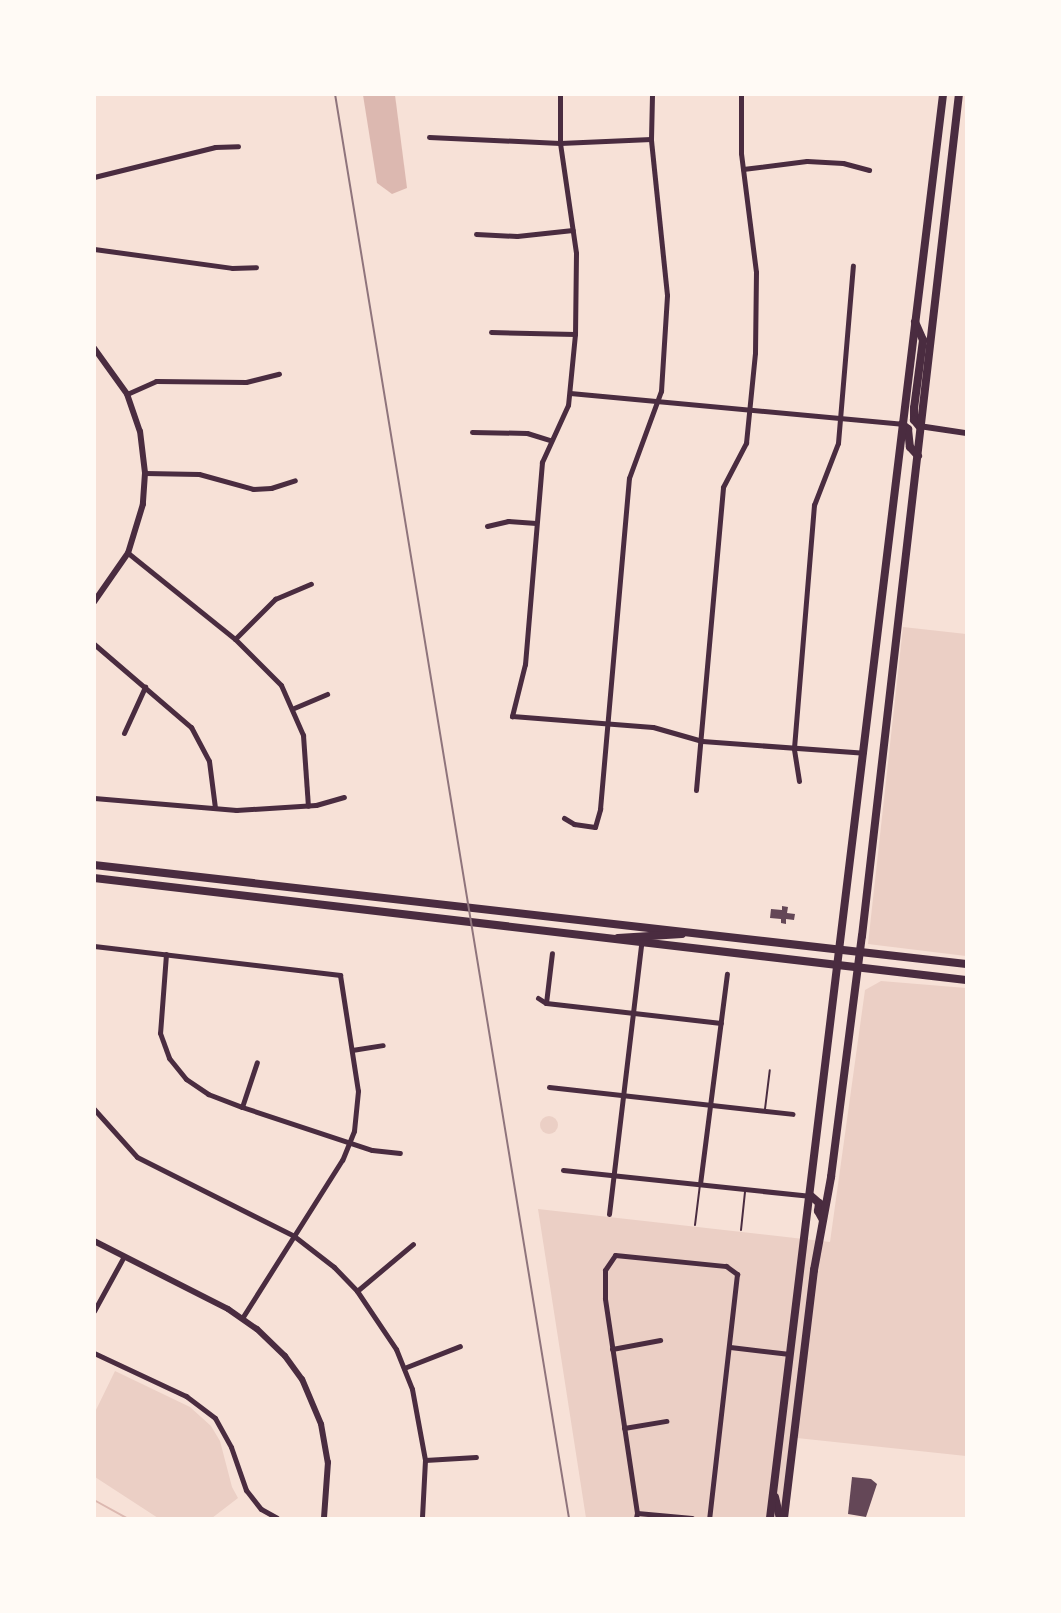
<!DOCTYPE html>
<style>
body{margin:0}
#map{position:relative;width:1061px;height:1613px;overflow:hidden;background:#f7e1d7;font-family:"PT Serif",serif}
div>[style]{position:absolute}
.green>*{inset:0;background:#ebcfc5}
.round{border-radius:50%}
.water>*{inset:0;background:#dcb8b0}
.stream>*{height:2px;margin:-1px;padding:0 1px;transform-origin:1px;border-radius:1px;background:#dcb8b0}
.building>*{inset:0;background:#644757}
.service>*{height:2px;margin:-1px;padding:0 1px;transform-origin:1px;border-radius:1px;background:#4a2c40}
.minor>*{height:5px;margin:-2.5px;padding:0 2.5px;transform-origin:2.5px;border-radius:2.5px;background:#4a2c40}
.tertiary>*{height:6px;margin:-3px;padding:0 3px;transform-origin:3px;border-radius:3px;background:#4a2c40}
.secondary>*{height:8px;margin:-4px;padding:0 4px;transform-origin:4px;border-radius:4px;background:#4a2c40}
.primary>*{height:8px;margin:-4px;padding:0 4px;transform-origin:4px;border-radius:4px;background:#4a2c40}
.rail>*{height:2px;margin:-1px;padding:0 1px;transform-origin:1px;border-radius:1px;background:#8f747c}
span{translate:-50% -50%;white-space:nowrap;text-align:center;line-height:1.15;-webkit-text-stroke:5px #fffaf5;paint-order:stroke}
.frame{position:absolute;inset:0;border:96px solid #fffaf5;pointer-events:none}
</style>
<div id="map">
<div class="green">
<div style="clip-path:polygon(903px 627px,966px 634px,966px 956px,868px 944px)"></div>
<div style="clip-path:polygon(881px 981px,966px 988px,966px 1456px,797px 1438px,788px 1518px,586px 1518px,538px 1209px,830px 1242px,865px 990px)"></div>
<div class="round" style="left:540px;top:1116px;width:18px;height:18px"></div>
<div style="clip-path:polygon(115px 1371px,190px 1407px,211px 1426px,220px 1441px,232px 1487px,238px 1498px,212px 1518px,158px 1518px,95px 1477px,95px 1412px)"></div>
</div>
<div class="water">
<div style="clip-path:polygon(363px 95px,395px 95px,407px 188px,392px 194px,377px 183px)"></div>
</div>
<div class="stream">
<div style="left:94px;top:1500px;width:37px;rotate:29deg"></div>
</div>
<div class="building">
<div style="clip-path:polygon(782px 906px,788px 907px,787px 913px,795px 914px,794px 920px,786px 919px,786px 924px,781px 923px,781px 919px,770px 918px,771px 909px,782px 910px)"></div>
<div style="clip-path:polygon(852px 1477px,871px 1479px,877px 1484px,866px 1517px,848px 1514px)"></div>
</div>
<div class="service">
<div style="left:765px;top:1109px;width:39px;rotate:-83deg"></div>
<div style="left:695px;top:1225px;width:39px;rotate:-83deg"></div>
<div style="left:741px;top:1230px;width:39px;rotate:-84deg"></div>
</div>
<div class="minor">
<div style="left:560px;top:94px;width:49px;rotate:90deg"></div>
<div style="left:560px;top:143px;width:111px;rotate:81.7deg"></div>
<div style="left:576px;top:253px;width:81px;rotate:90.7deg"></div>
<div style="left:575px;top:334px;width:71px;rotate:95.6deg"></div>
<div style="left:568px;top:405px;width:63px;rotate:114.5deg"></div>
<div style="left:542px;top:462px;width:203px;rotate:94.8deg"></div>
<div style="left:525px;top:664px;width:54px;rotate:104deg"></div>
<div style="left:512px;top:716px;width:141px;rotate:4.5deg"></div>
<div style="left:653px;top:727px;width:51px;rotate:15.9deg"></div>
<div style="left:702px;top:741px;width:162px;rotate:4.2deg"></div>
<div style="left:429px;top:137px;width:131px;rotate:2.6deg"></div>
<div style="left:560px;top:143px;width:91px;rotate:-2.5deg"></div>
<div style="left:743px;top:169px;width:64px;rotate:-7.1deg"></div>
<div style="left:807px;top:161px;width:36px;rotate:3deg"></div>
<div style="left:843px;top:163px;width:27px;rotate:15deg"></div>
<div style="left:94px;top:177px;width:125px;rotate:-13.9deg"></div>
<div style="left:215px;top:147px;width:23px;rotate:-2deg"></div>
<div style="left:476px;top:234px;width:41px;rotate:2.8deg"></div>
<div style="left:517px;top:236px;width:56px;rotate:-6.1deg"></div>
<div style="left:94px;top:249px;width:139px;rotate:7.8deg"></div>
<div style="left:232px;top:268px;width:24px;rotate:-2deg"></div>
<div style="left:491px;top:332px;width:84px;rotate:1.4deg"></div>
<div style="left:570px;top:393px;width:333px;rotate:5.3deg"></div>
<div style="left:127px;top:394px;width:32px;rotate:-24deg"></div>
<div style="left:156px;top:381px;width:90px;rotate:0.6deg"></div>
<div style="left:246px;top:382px;width:34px;rotate:-14deg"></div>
<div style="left:472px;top:432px;width:55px;rotate:1deg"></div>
<div style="left:527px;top:433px;width:24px;rotate:17deg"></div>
<div style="left:145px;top:473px;width:54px;rotate:1.1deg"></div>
<div style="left:199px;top:474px;width:56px;rotate:15.5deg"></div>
<div style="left:253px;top:489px;width:18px;rotate:-3deg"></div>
<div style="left:271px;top:488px;width:25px;rotate:-18deg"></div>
<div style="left:487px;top:526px;width:22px;rotate:-13deg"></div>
<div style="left:508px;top:521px;width:28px;rotate:4deg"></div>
<div style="left:128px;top:553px;width:137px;rotate:38.8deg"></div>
<div style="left:235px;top:639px;width:65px;rotate:45deg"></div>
<div style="left:281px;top:685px;width:55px;rotate:66.3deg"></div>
<div style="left:303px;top:735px;width:71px;rotate:86deg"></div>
<div style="left:235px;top:639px;width:57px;rotate:-45deg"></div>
<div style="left:275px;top:599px;width:39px;rotate:-23deg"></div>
<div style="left:94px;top:644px;width:128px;rotate:40.6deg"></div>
<div style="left:191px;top:727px;width:38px;rotate:62deg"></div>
<div style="left:209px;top:761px;width:47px;rotate:82.7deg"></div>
<div style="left:294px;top:708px;width:36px;rotate:-23deg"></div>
<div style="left:124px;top:733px;width:51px;rotate:-65.5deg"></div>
<div style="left:799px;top:781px;width:33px;rotate:-99deg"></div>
<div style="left:794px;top:748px;width:244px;rotate:-85.3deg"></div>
<div style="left:814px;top:505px;width:66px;rotate:-68.8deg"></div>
<div style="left:838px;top:443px;width:178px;rotate:-85.2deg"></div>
<div style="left:696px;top:790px;width:304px;rotate:-84.9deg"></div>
<div style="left:723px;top:487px;width:50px;rotate:-62.4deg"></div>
<div style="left:746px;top:443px;width:90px;rotate:-84.3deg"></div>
<div style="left:755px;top:353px;width:81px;rotate:-89.3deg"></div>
<div style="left:756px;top:272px;width:120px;rotate:-97.2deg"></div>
<div style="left:741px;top:153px;width:59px;rotate:-90deg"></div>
<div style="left:94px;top:798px;width:143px;rotate:4.8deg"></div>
<div style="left:236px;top:810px;width:80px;rotate:-3.6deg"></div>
<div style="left:316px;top:805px;width:29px;rotate:-16deg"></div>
<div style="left:564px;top:818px;width:12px;rotate:31deg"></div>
<div style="left:574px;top:824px;width:21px;rotate:8deg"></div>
<div style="left:595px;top:827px;width:19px;rotate:-74deg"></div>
<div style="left:600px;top:809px;width:332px;rotate:-85deg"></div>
<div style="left:629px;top:478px;width:93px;rotate:-69.8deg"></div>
<div style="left:661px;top:391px;width:96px;rotate:-86.4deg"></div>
<div style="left:667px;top:295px;width:157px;rotate:-95.9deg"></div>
<div style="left:651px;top:139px;width:45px;rotate:-88.7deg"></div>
<div style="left:94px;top:946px;width:248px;rotate:6.7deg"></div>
<div style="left:340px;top:975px;width:117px;rotate:81.2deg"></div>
<div style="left:358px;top:1091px;width:40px;rotate:95.7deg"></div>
<div style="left:354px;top:1131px;width:31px;rotate:112deg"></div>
<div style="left:342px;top:1160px;width:187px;rotate:122.3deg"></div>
<div style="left:166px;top:954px;width:79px;rotate:94.3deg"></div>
<div style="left:160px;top:1033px;width:27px;rotate:70deg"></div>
<div style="left:169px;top:1058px;width:27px;rotate:51deg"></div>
<div style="left:186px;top:1079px;width:27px;rotate:34deg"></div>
<div style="left:208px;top:1094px;width:36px;rotate:21deg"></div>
<div style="left:242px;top:1107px;width:137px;rotate:18.3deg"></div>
<div style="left:372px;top:1150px;width:28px;rotate:6deg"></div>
<div style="left:538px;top:998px;width:9px;rotate:32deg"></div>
<div style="left:546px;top:1003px;width:176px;rotate:6.5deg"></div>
<div style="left:546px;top:1003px;width:50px;rotate:-83.2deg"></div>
<div style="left:352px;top:1050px;width:31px;rotate:-9deg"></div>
<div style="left:549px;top:1087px;width:245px;rotate:6.3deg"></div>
<div style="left:242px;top:1107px;width:47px;rotate:-71.6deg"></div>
<div style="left:94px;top:1109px;width:64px;rotate:48.1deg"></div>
<div style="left:137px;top:1157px;width:176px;rotate:26.7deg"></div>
<div style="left:294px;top:1236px;width:51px;rotate:37.8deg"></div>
<div style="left:334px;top:1267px;width:33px;rotate:46deg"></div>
<div style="left:357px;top:1291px;width:70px;rotate:56.1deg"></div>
<div style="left:396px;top:1349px;width:43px;rotate:68.2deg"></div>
<div style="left:412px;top:1389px;width:72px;rotate:79.6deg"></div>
<div style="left:425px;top:1460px;width:58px;rotate:93deg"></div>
<div style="left:563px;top:1170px;width:247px;rotate:6deg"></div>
<div style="left:700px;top:1184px;width:212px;rotate:-82.7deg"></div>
<div style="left:609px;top:1214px;width:272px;rotate:-83.2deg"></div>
<div style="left:357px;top:1291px;width:73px;rotate:-40deg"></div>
<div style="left:94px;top:1311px;width:60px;rotate:-61.3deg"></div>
<div style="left:730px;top:1347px;width:60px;rotate:6.7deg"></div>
<div style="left:612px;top:1349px;width:49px;rotate:-10.6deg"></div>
<div style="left:94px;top:1353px;width:102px;rotate:25.1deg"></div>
<div style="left:186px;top:1396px;width:36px;rotate:37deg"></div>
<div style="left:215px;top:1418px;width:33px;rotate:61deg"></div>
<div style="left:231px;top:1447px;width:46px;rotate:70.8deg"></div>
<div style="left:246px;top:1490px;width:24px;rotate:52deg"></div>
<div style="left:261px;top:1509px;width:18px;rotate:29deg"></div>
<div style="left:404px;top:1368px;width:60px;rotate:-21.4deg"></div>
<div style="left:624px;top:1428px;width:43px;rotate:-9.5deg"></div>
<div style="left:425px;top:1460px;width:51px;rotate:-3.4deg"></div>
<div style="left:637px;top:1513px;width:217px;rotate:-98.5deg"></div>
<div style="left:605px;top:1298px;width:28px;rotate:-90deg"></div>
<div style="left:605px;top:1270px;width:18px;rotate:-56deg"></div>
<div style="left:615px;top:1255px;width:112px;rotate:5.7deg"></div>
<div style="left:726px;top:1266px;width:14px;rotate:36deg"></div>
<div style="left:737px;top:1274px;width:246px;rotate:96.5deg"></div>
<div style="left:636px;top:1518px;width:5px;rotate:-79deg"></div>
<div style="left:637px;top:1513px;width:55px;rotate:5.2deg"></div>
</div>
<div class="tertiary">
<div style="left:94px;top:348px;width:57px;rotate:54.3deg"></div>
<div style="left:127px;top:394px;width:39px;rotate:71deg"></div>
<div style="left:140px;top:431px;width:42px;rotate:83.2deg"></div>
<div style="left:145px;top:473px;width:31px;rotate:94deg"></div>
<div style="left:143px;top:504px;width:51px;rotate:107deg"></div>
<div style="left:128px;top:553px;width:60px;rotate:124.8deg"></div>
<div style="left:919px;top:426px;width:48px;rotate:8.5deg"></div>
<div style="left:94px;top:1241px;width:150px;rotate:26.9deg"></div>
<div style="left:228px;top:1309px;width:35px;rotate:35deg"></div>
<div style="left:257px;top:1329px;width:39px;rotate:44deg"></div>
<div style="left:285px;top:1356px;width:29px;rotate:54deg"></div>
<div style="left:302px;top:1379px;width:49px;rotate:67.1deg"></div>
<div style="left:321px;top:1424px;width:39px;rotate:80deg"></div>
<div style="left:328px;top:1462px;width:56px;rotate:94.1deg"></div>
</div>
<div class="secondary">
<div style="left:94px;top:865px;width:878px;rotate:6.48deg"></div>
<div style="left:94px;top:878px;width:878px;rotate:6.67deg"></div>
<div style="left:618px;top:938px;width:64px;rotate:-3.6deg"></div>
</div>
<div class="primary">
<div style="left:915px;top:322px;width:20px;rotate:66deg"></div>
<div style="left:923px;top:340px;width:69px;rotate:97.5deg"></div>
<div style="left:914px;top:408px;width:12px;rotate:90deg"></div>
<div style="left:914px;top:420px;width:8px;rotate:50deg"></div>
<div style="left:902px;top:424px;width:8px;rotate:40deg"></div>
<div style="left:908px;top:429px;width:18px;rotate:84deg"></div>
<div style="left:910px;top:447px;width:12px;rotate:48deg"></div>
<div style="left:811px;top:1196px;width:11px;rotate:41deg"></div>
<div style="left:819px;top:1203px;width:8px;rotate:97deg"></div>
<div style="left:818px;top:1211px;width:10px;rotate:61deg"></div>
<div style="left:775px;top:1497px;width:22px;rotate:77deg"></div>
<div style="left:770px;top:1518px;width:1434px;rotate:-83.07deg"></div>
<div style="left:784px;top:1518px;width:250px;rotate:-83.1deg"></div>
<div style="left:814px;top:1270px;width:95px;rotate:-79.6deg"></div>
<div style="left:831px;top:1177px;width:243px;rotate:-82.7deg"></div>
<div style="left:862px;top:936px;width:848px;rotate:-83.43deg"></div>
</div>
<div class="rail">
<div style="left:335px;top:94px;width:1443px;rotate:80.67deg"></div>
</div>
<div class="frame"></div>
</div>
